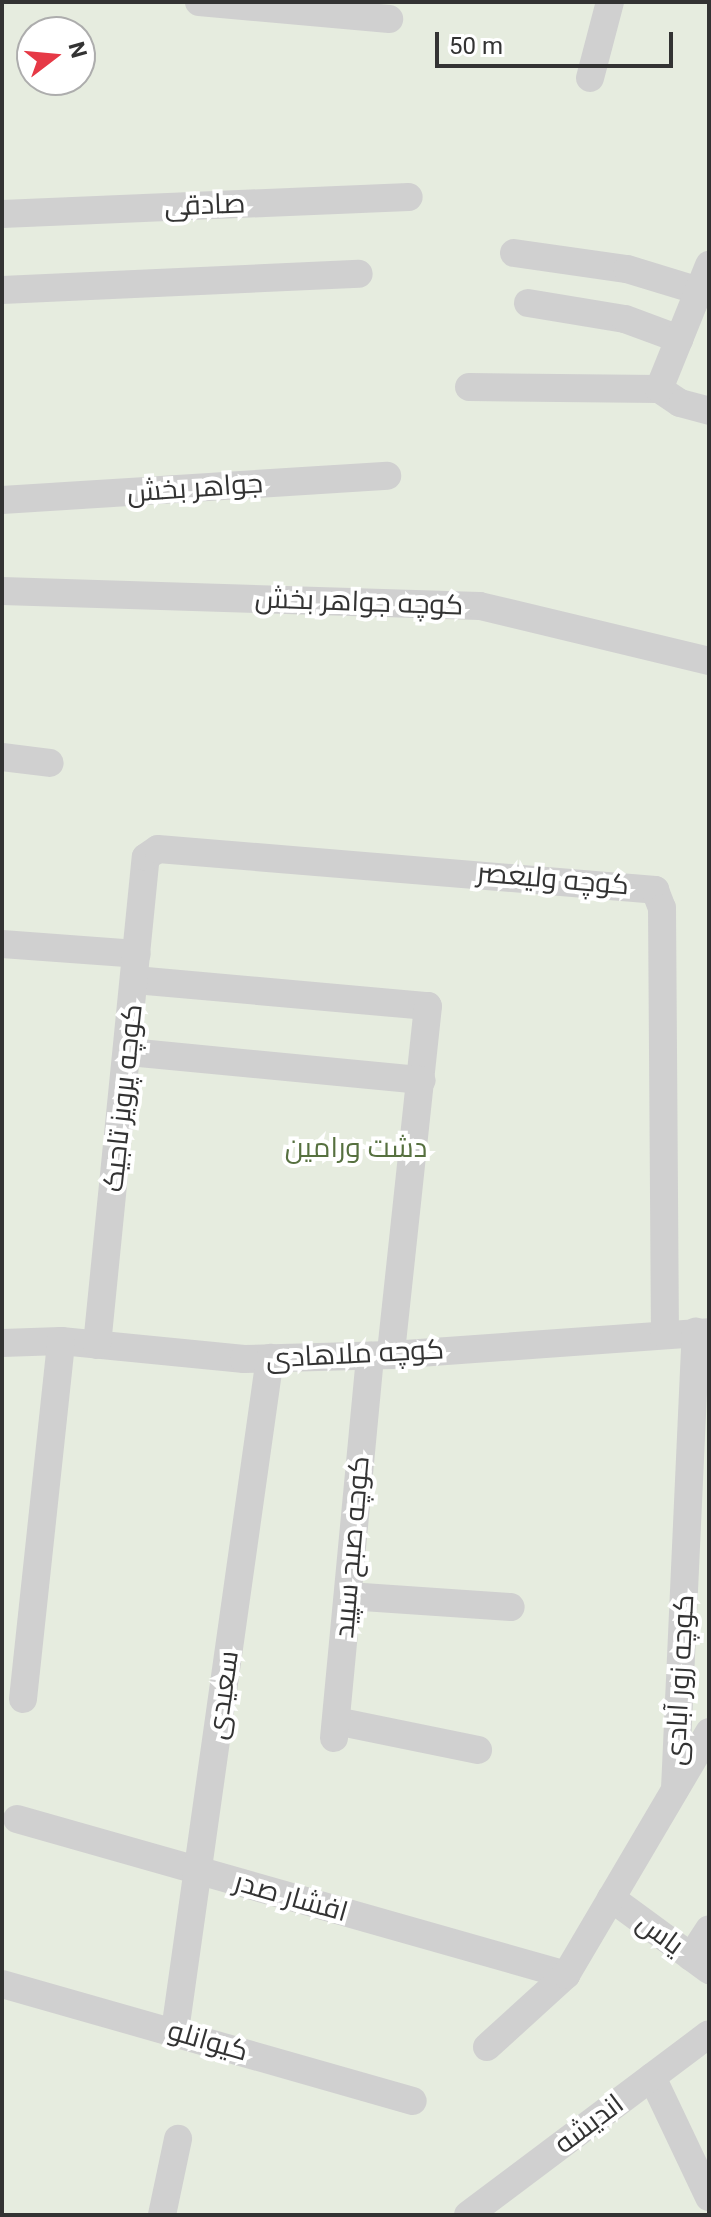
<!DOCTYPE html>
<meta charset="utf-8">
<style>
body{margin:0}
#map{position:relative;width:711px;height:2217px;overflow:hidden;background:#fff;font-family:Roboto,Cairo,sans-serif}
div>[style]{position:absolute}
.green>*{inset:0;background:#e6ecdf}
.minor>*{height:28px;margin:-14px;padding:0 14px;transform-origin:14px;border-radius:14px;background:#d0d0d0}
span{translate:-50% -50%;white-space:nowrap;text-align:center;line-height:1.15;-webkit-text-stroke:8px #fff;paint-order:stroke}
.street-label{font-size:28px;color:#333}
.park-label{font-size:28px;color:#56703f}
.frame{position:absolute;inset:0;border:4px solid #333;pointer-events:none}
.north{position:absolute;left:16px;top:16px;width:80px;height:80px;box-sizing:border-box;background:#fff;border:2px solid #adadad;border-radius:50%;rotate:74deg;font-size:22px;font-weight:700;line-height:32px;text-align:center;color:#333}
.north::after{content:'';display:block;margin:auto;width:28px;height:36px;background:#e63946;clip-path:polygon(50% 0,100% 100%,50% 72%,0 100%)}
.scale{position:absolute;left:435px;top:32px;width:238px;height:36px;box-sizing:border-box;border:4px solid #333;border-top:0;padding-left:10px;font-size:24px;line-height:28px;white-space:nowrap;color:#333;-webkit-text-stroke:6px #fff;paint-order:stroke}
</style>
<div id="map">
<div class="green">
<div style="clip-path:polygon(evenodd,2px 2px,709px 2px,709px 2215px,2px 2215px,2px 2px,32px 32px,80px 32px,80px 80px,32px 80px,32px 32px)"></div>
</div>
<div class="minor">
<div style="left:199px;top:2px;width:191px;rotate:5.1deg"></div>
<div style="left:590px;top:78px;width:79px;rotate:-75.3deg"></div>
<div style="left:2px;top:214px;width:407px;rotate:-2.4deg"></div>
<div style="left:514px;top:253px;width:114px;rotate:8.1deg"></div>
<div style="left:627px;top:269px;width:75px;rotate:17deg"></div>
<div style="left:2px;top:290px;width:357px;rotate:-2.6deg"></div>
<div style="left:528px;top:303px;width:98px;rotate:9.4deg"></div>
<div style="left:625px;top:319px;width:58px;rotate:20.3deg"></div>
<div style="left:469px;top:387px;width:190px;rotate:0.6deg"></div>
<div style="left:659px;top:389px;width:25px;rotate:34deg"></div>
<div style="left:680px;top:403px;width:30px;rotate:15deg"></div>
<div style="left:659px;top:389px;width:134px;rotate:-68deg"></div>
<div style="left:2px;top:500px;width:386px;rotate:-3.6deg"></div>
<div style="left:2px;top:591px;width:478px;rotate:1.8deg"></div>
<div style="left:480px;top:606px;width:236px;rotate:13.5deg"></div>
<div style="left:2px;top:757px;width:48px;rotate:7.1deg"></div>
<div style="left:2px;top:944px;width:135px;rotate:4.2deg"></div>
<div style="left:135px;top:980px;width:294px;rotate:5.1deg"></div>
<div style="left:428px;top:1006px;width:351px;rotate:96.1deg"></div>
<div style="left:129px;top:1052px;width:294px;rotate:5.5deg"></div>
<div style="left:2px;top:1343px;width:59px;rotate:-1.9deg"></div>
<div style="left:61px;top:1341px;width:184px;rotate:5.6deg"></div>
<div style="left:244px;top:1359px;width:147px;rotate:-1.6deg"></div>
<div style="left:391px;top:1355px;width:319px;rotate:-4.1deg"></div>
<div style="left:97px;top:1345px;width:490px;rotate:-84.3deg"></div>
<div style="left:146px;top:857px;width:14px;rotate:-34deg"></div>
<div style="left:158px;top:849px;width:499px;rotate:4.7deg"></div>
<div style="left:655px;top:890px;width:19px;rotate:69deg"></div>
<div style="left:662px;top:908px;width:426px;rotate:89.6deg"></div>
<div style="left:348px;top:1596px;width:163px;rotate:3.9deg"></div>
<div style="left:23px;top:1699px;width:360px;rotate:-83.9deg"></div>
<div style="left:336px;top:1721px;width:145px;rotate:11.5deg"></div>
<div style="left:334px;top:1738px;width:384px;rotate:-84.6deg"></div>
<div style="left:675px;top:1789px;width:458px;rotate:-87.4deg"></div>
<div style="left:17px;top:1819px;width:571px;rotate:15.86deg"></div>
<div style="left:611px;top:1898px;width:122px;rotate:36.3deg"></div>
<div style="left:691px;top:1957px;width:33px;rotate:-57deg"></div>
<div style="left:2px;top:1984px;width:427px;rotate:15.9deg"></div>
<div style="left:175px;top:2031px;width:680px;rotate:-81.97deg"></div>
<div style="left:487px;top:2047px;width:107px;rotate:-42.3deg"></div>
<div style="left:566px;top:1975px;width:282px;rotate:-59.5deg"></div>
<div style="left:652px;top:2077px;width:133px;rotate:64.6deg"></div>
<div style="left:162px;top:2215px;width:78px;rotate:-78.1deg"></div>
<div style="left:468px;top:2215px;width:301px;rotate:-36.9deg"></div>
</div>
<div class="street-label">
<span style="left:205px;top:205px;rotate:-2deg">صادقی</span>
<span style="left:195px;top:488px;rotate:-4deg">جواهر بخش</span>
<span style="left:359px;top:602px;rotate:2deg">کوچه جواهر بخش</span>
<span style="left:553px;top:879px;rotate:5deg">کوچه ولیعصر</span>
<span style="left:123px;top:1098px;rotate:-84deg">کوچه پرویز تاجیک</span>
<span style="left:355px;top:1354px;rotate:-3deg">کوچه ملاهادی</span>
<span style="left:352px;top:1547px;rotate:-85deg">کوچه صبح سپید</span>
<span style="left:680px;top:1680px;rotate:-87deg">کوچه زور آبادی</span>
<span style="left:223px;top:1695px;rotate:-82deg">سعیدی</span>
<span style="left:291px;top:1897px;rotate:16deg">افشار صدر</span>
<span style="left:660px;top:1934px;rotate:36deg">یاس</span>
<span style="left:208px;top:2041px;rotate:16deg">کیوانلو</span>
<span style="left:589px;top:2124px;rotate:-37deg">اندیشه</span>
</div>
<div class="park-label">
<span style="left:356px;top:1148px">دشت ورامین</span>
</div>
<div class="frame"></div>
<div class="north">N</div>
<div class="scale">50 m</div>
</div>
